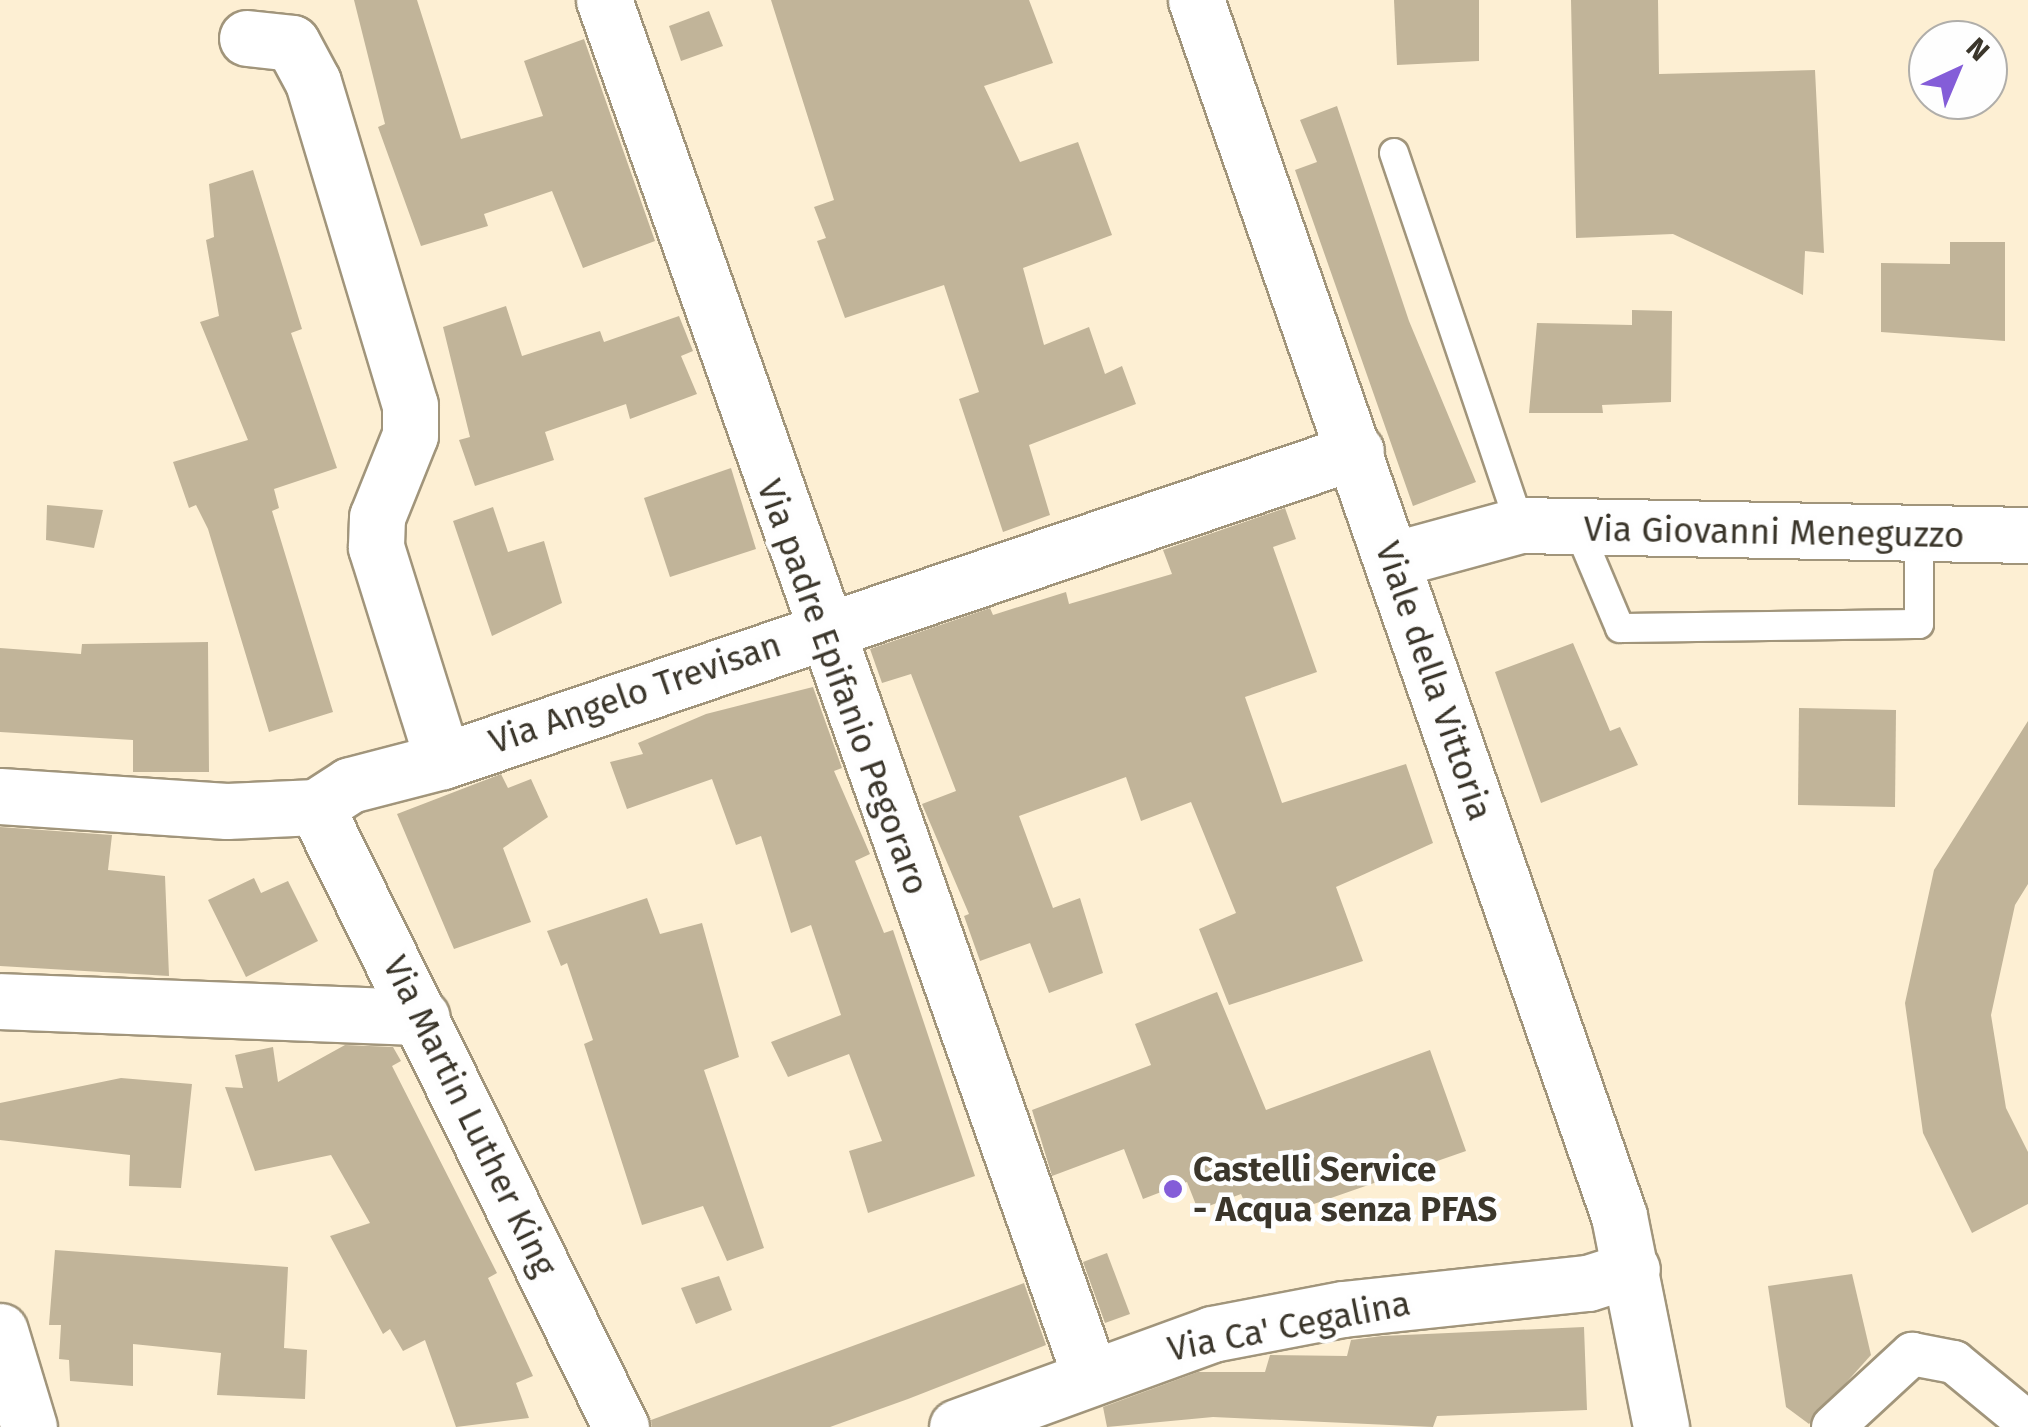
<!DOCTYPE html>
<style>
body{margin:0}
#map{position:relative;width:2028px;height:1427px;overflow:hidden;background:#fdefd3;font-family:"Fira Sans",sans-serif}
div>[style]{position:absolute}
.building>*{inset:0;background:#c1b499}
.roads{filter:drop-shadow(2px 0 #a1957b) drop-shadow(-2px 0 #a1957b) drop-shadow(0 2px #a1957b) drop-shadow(0 -2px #a1957b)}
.service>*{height:28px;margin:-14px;padding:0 14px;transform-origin:14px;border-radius:14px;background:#fff}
.pedestrian>*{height:42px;margin:-21px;padding:0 21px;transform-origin:21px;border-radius:21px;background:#fff}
.minor>*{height:55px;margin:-27.5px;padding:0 27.5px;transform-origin:27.5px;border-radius:27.5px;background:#fff}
.secondary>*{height:55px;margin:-27.5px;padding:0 27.5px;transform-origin:27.5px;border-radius:27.5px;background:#fff}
.dots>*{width:28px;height:28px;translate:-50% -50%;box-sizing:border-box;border:5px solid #fefefe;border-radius:50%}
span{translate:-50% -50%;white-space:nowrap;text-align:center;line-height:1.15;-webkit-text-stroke:9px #fefefe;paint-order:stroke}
.street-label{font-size:35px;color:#3b362b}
.poi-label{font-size:35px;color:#3b362b;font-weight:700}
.left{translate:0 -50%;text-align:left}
.north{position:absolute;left:1908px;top:20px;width:100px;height:100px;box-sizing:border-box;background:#fefefe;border:2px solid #b0aeaa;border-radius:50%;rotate:44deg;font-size:28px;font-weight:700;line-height:40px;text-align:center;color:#3b362b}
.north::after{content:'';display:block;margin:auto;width:35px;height:45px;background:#845dd8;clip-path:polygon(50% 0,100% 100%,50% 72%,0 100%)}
</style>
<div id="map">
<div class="building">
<div style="clip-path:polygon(354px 0,417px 0,461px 139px,543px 116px,524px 61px,584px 39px,655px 241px,583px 268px,552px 191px,484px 214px,488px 226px,421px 246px,378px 127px,385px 124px)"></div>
<div style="clip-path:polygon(771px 0,1029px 0,1053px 63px,984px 86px,1020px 162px,1078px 142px,1112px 235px,1023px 268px,1044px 345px,1089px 327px,1105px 374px,1122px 366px,1136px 404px,1029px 445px,1050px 515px,1003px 532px,959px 399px,979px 392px,944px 285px,845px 318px,817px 241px,826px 238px,814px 207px,834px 200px)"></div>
<div style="clip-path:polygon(1394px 0,1479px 0,1479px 61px,1397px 65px)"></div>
<div style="clip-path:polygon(1571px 0,1658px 0,1659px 74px,1815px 70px,1824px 253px,1805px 251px,1803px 295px,1673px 234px,1576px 238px)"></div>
<div style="clip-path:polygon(709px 11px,723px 46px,681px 61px,669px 26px)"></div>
<div style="clip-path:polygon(1337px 106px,1409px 321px,1476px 482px,1413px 506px,1295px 170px,1317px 162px,1300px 120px)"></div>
<div style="clip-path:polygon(253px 170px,302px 329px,291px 333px,337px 468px,274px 489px,279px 508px,272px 511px,333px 712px,269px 732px,208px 529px,196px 505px,189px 508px,173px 462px,248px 440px,200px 322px,219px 316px,206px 240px,214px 237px,209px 184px)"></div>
<div style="clip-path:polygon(1950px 242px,2005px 242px,2005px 341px,1881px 332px,1881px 263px,1950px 264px)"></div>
<div style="clip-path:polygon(506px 306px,522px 356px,600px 331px,604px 342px,679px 316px,693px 351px,681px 356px,697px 394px,630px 419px,626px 404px,545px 432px,554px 460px,475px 486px,459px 440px,470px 437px,443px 327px)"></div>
<div style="clip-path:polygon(1632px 310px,1672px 311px,1671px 402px,1602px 405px,1603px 413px,1529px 413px,1537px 323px,1632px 325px)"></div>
<div style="clip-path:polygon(731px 468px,756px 549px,670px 577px,644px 498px)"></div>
<div style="clip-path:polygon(47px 505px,103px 510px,94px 548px,46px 540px)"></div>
<div style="clip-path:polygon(493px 507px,508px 552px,544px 541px,562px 603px,492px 636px,453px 521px)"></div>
<div style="clip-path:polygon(1285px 508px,1296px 539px,1273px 547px,1317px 672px,1245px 697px,1282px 803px,1406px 764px,1433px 843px,1336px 887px,1363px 961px,1229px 1005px,1199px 929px,1236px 913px,1191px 802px,1141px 821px,1126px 777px,1019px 816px,1053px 908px,1080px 898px,1103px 973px,1049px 993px,1030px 943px,980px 961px,964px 916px,969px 914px,922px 804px,956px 791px,911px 674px,882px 683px,870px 649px,990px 608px,993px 615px,1066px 592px,1069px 604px,1172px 574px,1163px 550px)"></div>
<div style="clip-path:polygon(208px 642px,209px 772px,133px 772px,133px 740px,0 732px,0 648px,81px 654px,82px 644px)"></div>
<div style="clip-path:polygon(1573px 643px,1610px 731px,1620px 727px,1638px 765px,1541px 803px,1495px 672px)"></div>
<div style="clip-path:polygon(813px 687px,842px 768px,834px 771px,870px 854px,855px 861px,884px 933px,893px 930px,975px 1176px,868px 1213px,849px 1151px,882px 1141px,849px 1054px,788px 1077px,771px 1042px,841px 1015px,811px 925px,791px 933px,761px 836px,736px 845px,712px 779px,627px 809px,610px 762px,643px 754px,638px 743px,706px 714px)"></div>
<div style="clip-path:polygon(1799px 708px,1896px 710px,1895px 807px,1798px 805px)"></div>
<div style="clip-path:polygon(2028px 721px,2028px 884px,2015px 905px,1991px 1015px,2006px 1108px,2028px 1152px,2028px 1204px,1972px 1233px,1923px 1133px,1905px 1003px,1934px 870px)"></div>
<div style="clip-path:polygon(501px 774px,508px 788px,531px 779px,548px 817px,503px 848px,531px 922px,454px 949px,397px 814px)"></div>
<div style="clip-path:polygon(0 827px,112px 835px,108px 870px,165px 876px,169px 976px,0 966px)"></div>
<div style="clip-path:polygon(254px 878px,261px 893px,288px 881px,318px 941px,246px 977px,208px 900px)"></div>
<div style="clip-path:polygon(647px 898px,660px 934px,702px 923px,739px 1057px,704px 1070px,764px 1248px,727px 1261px,703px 1206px,642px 1225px,584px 1044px,593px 1040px,567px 963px,561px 966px,547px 931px)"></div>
<div style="clip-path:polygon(1217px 992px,1266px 1110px,1430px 1050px,1466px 1151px,1268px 1220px,1265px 1213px,1251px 1218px,1241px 1194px,1198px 1210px,1187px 1182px,1143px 1199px,1124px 1149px,1052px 1176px,1032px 1110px,1151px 1065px,1135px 1024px)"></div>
<div style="clip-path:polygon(345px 1045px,393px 1047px,401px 1061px,392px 1066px,497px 1273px,488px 1278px,533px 1376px,516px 1383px,529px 1418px,456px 1427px,425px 1340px,403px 1351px,390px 1329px,383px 1334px,330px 1236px,370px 1223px,331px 1155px,255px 1171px,225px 1087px,243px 1088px,235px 1055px,273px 1047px,278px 1082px)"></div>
<div style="clip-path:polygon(121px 1078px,192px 1084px,181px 1188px,129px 1186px,130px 1155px,0 1140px,0 1103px)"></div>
<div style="clip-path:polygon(55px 1250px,288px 1267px,284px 1348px,307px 1350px,305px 1399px,217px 1395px,221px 1353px,133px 1344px,133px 1386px,70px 1381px,69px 1360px,59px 1359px,61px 1325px,49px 1325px)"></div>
<div style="clip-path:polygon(1107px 1253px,1130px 1314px,1105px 1323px,1083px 1262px)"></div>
<div style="clip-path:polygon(1852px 1274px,1871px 1355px,1809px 1424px,1786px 1407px,1768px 1286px)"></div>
<div style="clip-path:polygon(719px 1276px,732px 1310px,696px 1324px,681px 1288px)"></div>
<div style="clip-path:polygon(1024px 1283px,1046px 1345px,908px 1399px,830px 1427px,652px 1427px,651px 1420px)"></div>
<div style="clip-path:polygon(1584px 1327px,1587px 1410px,1437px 1416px,1433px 1427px,1213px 1417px,1107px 1427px,1103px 1407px,1198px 1372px,1265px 1372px,1270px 1355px,1347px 1356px,1351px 1340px,1382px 1336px)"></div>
</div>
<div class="roads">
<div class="service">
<div style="left:1394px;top:153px;width:393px;rotate:71.3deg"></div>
<div style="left:1579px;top:531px;width:105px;rotate:67.1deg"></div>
<div style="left:1620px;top:628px;width:299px;rotate:-0.8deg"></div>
<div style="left:1919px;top:624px;width:90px;rotate:-90deg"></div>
</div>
<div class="pedestrian">
<div style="left:1833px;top:1427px;width:108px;rotate:-42.7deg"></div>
<div style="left:1912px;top:1354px;width:43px;rotate:10.8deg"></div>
<div style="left:1954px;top:1362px;width:96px;rotate:39.5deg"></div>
</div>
<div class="minor">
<div style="left:604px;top:0;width:1456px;rotate:70.54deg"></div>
<div style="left:247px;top:38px;width:45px;rotate:6.3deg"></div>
<div style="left:292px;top:43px;width:44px;rotate:61.7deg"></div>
<div style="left:313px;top:82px;width:337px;rotate:73.3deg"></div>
<div style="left:410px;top:405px;width:30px;rotate:90deg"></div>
<div style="left:410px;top:435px;width:88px;rotate:111.9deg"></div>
<div style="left:377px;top:517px;width:30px;rotate:92deg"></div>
<div style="left:376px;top:547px;width:224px;rotate:72.6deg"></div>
<div style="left:1392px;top:560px;width:133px;rotate:-15.3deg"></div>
<div style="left:1520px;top:525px;width:508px;rotate:1.13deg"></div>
<div style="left:0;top:796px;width:227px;rotate:3.8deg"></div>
<div style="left:227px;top:811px;width:89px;rotate:-2.6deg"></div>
<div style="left:316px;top:807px;width:40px;rotate:-32.9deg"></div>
<div style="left:350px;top:785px;width:96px;rotate:-14.5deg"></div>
<div style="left:443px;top:761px;width:964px;rotate:-18.75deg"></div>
<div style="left:316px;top:807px;width:691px;rotate:63.81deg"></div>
<div style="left:0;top:1001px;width:422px;rotate:2.2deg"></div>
<div style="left:0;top:1331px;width:100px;rotate:73.2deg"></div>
<div style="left:957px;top:1427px;width:271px;rotate:-20deg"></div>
<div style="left:1212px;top:1334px;width:133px;rotate:-10.8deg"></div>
<div style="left:1343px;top:1309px;width:246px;rotate:-6.1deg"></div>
<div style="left:1588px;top:1283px;width:46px;rotate:-17.7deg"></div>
</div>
<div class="secondary">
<div style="left:1196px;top:0;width:1287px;rotate:70.82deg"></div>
<div style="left:1619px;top:1216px;width:215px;rotate:78.7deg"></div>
</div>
</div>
<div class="dots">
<div style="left:1173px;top:1189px;background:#845dd8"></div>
</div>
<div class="street-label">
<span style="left:1774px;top:532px;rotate:1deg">Via Giovanni Meneguzzo</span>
<span style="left:1434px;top:681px;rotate:71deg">Viale della Vittoria</span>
<span style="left:843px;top:687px;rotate:70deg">Via padre Epifanio Pegoraro</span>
<span style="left:635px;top:693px;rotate:-19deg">Via Angelo Trevisan</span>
<span style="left:470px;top:1116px;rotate:64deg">Via Martin Luther King</span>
<span style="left:1289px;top:1326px;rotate:-11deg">Via Ca' Cegalina</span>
</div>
<div class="poi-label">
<span class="left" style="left:1193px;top:1189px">Castelli Service<br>- Acqua senza PFAS</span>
</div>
<div class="north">N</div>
</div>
